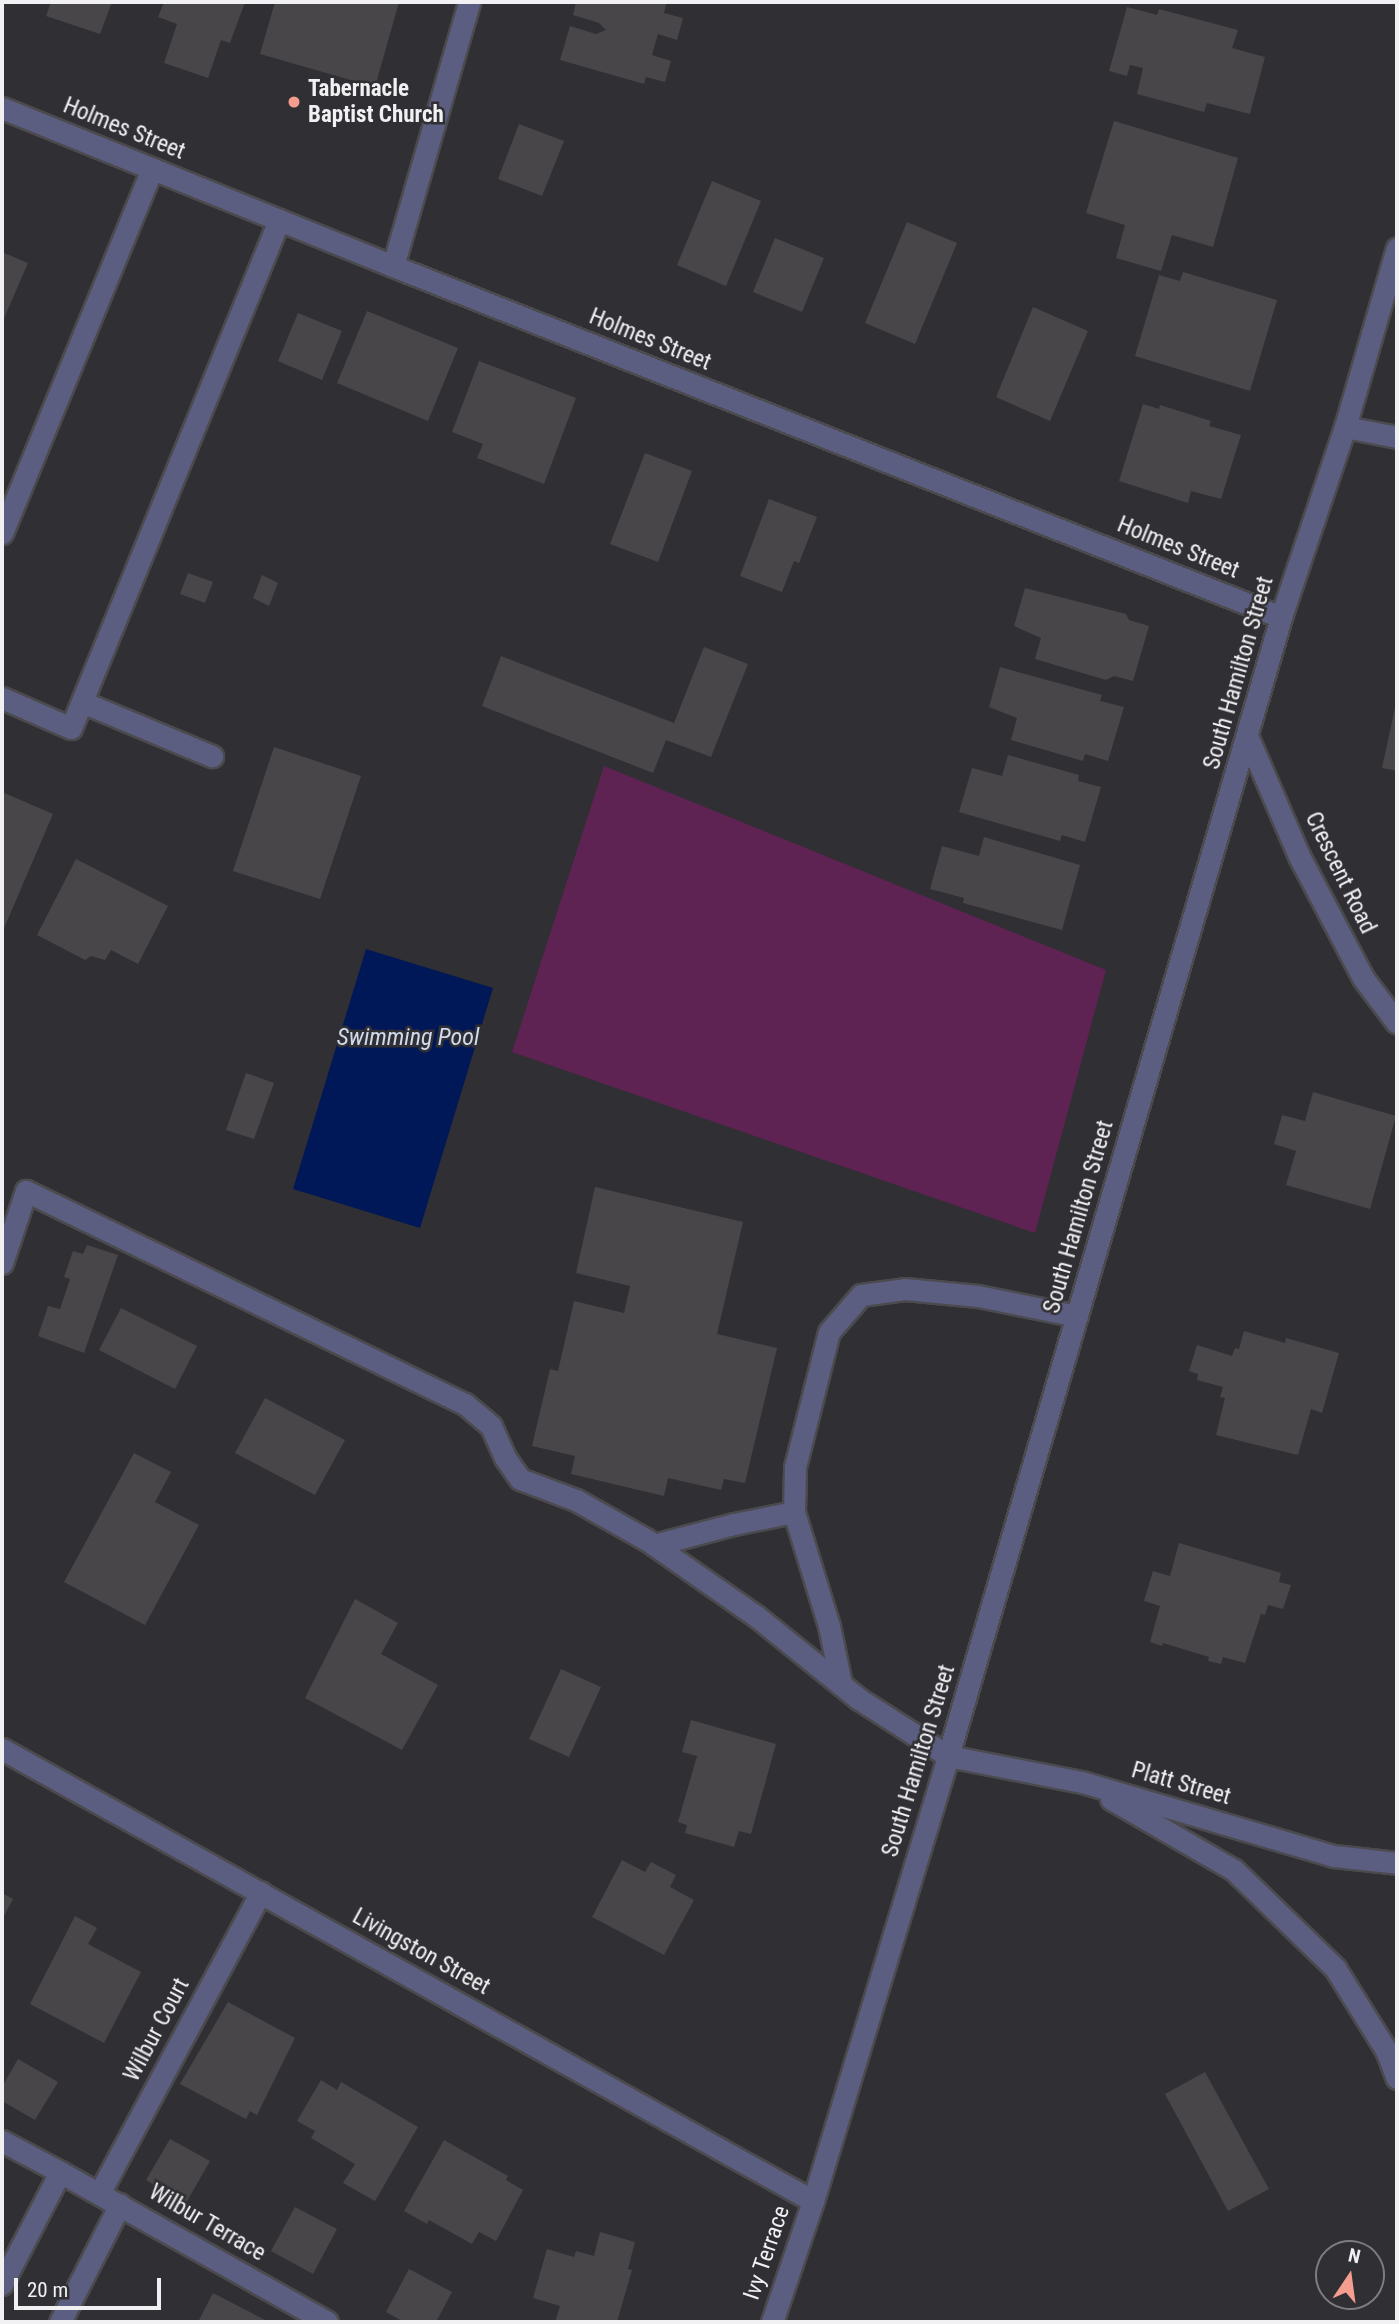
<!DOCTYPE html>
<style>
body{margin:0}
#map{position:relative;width:1399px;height:2324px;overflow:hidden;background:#302f33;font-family:"Roboto Condensed",sans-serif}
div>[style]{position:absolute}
.green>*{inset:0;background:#5e2353}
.water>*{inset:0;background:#001758}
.building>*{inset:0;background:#49464a}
.roads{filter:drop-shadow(2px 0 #4b4a4e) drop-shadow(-2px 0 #4b4a4e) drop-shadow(0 2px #4b4a4e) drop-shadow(0 -2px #4b4a4e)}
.lane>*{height:21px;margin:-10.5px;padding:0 10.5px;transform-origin:10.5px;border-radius:10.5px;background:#5c5e81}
.street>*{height:21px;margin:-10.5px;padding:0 10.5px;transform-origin:10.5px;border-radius:10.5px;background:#5c5e81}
.dots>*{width:19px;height:19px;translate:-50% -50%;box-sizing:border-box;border:4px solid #302f33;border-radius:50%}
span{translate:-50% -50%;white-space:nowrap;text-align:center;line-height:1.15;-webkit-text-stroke:5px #302f33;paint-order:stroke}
.poi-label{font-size:23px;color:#f1f0f3;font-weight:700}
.left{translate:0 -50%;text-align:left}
.street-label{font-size:23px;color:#f1f0f3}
.water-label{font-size:24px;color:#cfdaee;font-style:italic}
.frame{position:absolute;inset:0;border:4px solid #f1f0f3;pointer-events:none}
.north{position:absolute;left:1315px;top:2240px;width:70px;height:70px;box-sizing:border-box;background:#302f33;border:2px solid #7d7c80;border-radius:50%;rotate:13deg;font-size:19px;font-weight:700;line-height:28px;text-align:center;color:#f1f0f3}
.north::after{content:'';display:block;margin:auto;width:24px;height:32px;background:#f59d8e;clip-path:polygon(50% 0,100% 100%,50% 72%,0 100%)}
.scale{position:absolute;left:14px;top:2278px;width:147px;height:32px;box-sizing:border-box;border:4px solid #f1f0f3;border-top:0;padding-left:9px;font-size:21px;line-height:24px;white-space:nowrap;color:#f1f0f3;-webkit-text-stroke:5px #302f33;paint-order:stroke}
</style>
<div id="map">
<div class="green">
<div style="clip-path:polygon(604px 766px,1106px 970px,1035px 1233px,512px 1052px)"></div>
</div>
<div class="water">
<div style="clip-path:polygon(366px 949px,493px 988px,420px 1228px,293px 1189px)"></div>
</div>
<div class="building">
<div style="clip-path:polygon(51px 2px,112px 2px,100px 34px,46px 16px)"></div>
<div style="clip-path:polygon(164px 2px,245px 2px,230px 43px,221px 40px,208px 78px,164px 63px,177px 24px,158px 17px)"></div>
<div style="clip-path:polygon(275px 2px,399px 2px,375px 87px,260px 54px)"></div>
<div style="clip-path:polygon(576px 2px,656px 2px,666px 4px,664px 13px,683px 18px,677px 40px,658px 34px,652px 55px,671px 61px,665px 82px,646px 77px,644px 84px,560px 60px,570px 26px,596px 34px,606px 30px,599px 23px,573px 15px)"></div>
<div style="clip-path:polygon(1127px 7px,1157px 15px,1159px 9px,1238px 30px,1232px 48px,1265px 57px,1250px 114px,1207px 103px,1204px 112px,1137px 94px,1143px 68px,1130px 65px,1127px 76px,1109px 71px)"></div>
<div style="clip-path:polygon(1114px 121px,1238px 158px,1213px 247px,1172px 235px,1161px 271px,1116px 258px,1125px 225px,1086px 213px)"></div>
<div style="clip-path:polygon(519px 124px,564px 141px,542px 196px,498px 179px)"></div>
<div style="clip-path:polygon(712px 181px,761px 201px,726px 286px,677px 265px)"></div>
<div style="clip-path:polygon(907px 222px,957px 243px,915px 344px,865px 323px)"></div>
<div style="clip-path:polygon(775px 238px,824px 258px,802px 312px,753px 292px)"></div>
<div style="clip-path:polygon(2px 252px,28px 263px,2px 323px)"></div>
<div style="clip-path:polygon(1183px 272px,1277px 300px,1250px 391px,1135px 356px,1159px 275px,1180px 281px)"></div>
<div style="clip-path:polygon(1033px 307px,1088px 331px,1050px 421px,996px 397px)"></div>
<div style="clip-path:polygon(367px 311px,458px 348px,428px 421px,337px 383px)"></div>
<div style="clip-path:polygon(298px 313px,342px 331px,322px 380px,278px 361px)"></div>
<div style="clip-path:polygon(479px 361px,576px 398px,544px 484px,477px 458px,483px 444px,452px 432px)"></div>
<div style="clip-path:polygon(1143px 404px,1159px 409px,1160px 405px,1211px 421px,1209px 426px,1241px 435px,1221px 499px,1191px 491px,1188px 503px,1119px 481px)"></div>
<div style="clip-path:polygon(645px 453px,692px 471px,658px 562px,610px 544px)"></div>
<div style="clip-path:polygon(769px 499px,817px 517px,799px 563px,794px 561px,782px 592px,740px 576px)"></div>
<div style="clip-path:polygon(188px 573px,213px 582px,205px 603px,180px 594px)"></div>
<div style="clip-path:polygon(262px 575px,278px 583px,269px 606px,253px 598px)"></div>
<div style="clip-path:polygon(1025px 588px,1126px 614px,1129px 620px,1149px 626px,1133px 681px,1114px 676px,1106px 680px,1035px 659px,1041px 638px,1014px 626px)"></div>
<div style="clip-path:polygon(704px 647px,748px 664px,711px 757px,666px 740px,653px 773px,482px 706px,501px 656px,674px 723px)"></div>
<div style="clip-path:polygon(1000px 667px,1102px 695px,1100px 701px,1124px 707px,1108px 761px,1085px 754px,1083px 761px,1011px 740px,1017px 718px,989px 707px)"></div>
<div style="clip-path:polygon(1396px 703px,1397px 704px,1397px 771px,1382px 768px)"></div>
<div style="clip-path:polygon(274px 747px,361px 776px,320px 899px,233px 871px)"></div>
<div style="clip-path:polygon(1008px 755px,1079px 775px,1078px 781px,1101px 787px,1085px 842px,1062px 835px,1060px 841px,959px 812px,972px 768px,1002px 776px)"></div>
<div style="clip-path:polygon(2px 792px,53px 814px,2px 933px)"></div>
<div style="clip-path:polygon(984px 837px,1080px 865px,1062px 930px,963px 903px,964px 898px,930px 889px,942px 846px,979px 856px)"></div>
<div style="clip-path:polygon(76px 859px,168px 906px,138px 964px,111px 950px,105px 960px,91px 956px,85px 960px,37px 935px)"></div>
<div style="clip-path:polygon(246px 1073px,274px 1083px,254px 1139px,226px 1130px)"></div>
<div style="clip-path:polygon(1313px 1092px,1396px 1116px,1370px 1209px,1286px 1185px,1296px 1151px,1274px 1144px,1282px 1115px,1305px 1121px)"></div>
<div style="clip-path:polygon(595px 1187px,743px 1222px,717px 1334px,777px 1348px,745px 1483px,724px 1479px,721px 1490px,668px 1478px,664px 1496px,571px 1474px,575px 1456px,532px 1446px,550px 1369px,558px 1371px,574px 1301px,624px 1313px,630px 1286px,576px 1273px)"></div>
<div style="clip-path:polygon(87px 1245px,118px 1255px,84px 1353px,38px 1336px,48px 1306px,60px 1309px,70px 1279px,64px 1277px,73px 1251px,83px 1254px)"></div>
<div style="clip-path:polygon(121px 1308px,197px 1346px,175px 1389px,99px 1350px)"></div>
<div style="clip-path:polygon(1244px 1331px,1285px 1343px,1286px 1338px,1339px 1353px,1322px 1413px,1311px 1409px,1298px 1455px,1216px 1435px,1225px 1398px,1220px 1397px,1223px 1387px,1197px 1380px,1198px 1374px,1189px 1371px,1197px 1345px,1232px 1356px,1235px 1348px,1239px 1349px)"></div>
<div style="clip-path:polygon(265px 1398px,345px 1440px,315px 1495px,235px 1453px)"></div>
<div style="clip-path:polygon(134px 1453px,171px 1472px,155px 1502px,199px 1525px,145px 1625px,64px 1582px)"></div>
<div style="clip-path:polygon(1179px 1543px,1281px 1573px,1279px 1582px,1291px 1585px,1283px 1609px,1268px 1605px,1265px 1615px,1261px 1614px,1245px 1663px,1223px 1657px,1221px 1664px,1208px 1661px,1209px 1657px,1163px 1643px,1162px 1646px,1150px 1642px,1160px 1606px,1144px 1601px,1153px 1571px,1170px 1576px)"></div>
<div style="clip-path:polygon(355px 1599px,398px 1623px,381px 1654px,438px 1685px,402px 1750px,305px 1698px)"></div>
<div style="clip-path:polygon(561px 1669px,601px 1687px,569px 1757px,529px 1739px)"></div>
<div style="clip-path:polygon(691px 1720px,776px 1744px,751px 1834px,739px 1831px,734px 1847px,685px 1833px,687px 1825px,678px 1822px,697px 1756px,682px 1752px)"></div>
<div style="clip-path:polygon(622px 1860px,645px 1872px,651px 1862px,676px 1875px,670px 1887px,694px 1900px,664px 1955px,592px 1917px)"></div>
<div style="clip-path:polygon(2px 1893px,13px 1899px,2px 1920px)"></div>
<div style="clip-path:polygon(75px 1916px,97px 1928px,88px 1944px,141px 1972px,104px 2043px,30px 2004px)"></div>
<div style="clip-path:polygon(228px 2002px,295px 2038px,257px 2115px,250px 2111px,246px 2119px,180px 2084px)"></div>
<div style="clip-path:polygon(18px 2059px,58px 2082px,35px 2120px,2px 2101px,2px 2087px)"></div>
<div style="clip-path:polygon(1205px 2072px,1269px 2189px,1228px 2211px,1165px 2094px)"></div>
<div style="clip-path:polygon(321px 2080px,337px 2090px,341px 2082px,418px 2127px,375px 2201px,343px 2183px,355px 2164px,311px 2138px,315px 2131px,297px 2121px)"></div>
<div style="clip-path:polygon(170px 2139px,210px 2161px,186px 2203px,146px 2180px)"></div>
<div style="clip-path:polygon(444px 2140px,508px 2176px,506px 2180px,523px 2190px,496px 2241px,479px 2232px,472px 2244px,429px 2220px,427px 2224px,404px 2211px)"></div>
<div style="clip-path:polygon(295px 2207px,337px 2229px,313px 2274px,271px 2251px)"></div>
<div style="clip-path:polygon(600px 2232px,635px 2242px,628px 2269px,632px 2270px,617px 2322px,555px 2322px,560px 2306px,533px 2298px,547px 2249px,574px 2257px,576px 2251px,594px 2256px)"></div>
<div style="clip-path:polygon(409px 2269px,452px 2292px,436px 2322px,404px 2322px,386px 2312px)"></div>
<div style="clip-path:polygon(213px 2293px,269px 2322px,198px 2322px)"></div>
</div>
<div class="roads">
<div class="lane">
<div style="left:2px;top:533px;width:394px;rotate:-67.6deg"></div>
<div style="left:2px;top:698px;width:75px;rotate:23.5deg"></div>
<div style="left:71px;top:728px;width:549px;rotate:-67.73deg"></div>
<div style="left:82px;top:702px;width:141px;rotate:22.6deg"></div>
<div style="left:2px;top:1263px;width:76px;rotate:-71.6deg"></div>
<div style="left:26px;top:1191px;width:488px;rotate:25.9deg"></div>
<div style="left:465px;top:1404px;width:34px;rotate:40deg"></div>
<div style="left:491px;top:1426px;width:36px;rotate:66deg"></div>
<div style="left:506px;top:1459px;width:24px;rotate:55deg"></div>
<div style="left:520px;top:1479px;width:60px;rotate:20.6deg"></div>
<div style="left:576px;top:1500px;width:81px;rotate:29.4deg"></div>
<div style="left:647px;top:1540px;width:133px;rotate:34.9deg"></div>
<div style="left:756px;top:1616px;width:132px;rotate:38.9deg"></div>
<div style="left:859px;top:1699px;width:106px;rotate:32.6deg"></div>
<div style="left:654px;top:1545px;width:83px;rotate:-14.7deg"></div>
<div style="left:734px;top:1524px;width:61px;rotate:-11.3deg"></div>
<div style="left:841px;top:1684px;width:59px;rotate:-101.7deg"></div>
<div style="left:829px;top:1626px;width:119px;rotate:-107.1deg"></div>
<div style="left:794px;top:1512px;width:45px;rotate:-88.7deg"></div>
<div style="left:795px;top:1467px;width:139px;rotate:-75.9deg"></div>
<div style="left:829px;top:1332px;width:49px;rotate:-49.1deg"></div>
<div style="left:861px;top:1295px;width:44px;rotate:-7.8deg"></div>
<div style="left:905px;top:1289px;width:73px;rotate:5.5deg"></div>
<div style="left:978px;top:1296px;width:101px;rotate:11.4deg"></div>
<div style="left:2px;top:2141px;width:66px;rotate:28.1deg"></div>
</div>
<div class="street">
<div style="left:2px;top:108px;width:422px;rotate:22deg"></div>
<div style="left:393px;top:266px;width:955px;rotate:21.57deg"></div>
<div style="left:393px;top:266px;width:275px;rotate:-73.9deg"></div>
<div style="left:1345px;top:427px;width:53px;rotate:10.9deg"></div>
<div style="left:1248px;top:738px;width:129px;rotate:66.6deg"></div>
<div style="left:1299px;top:856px;width:138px;rotate:62.3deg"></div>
<div style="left:1363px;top:978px;width:56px;rotate:52.9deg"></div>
<div style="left:2px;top:1749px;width:928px;rotate:29.13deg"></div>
<div style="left:948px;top:1756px;width:136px;rotate:11deg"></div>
<div style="left:1082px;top:1782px;width:263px;rotate:16.4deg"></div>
<div style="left:1334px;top:1856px;width:63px;rotate:6.3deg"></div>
<div style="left:1111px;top:1799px;width:142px;rotate:30deg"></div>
<div style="left:1234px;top:1870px;width:141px;rotate:44.1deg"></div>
<div style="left:1335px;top:1968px;width:97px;rotate:58.1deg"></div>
<div style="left:1386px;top:2050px;width:30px;rotate:69deg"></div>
<div style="left:100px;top:2192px;width:340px;rotate:-61.8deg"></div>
<div style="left:2px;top:2284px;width:126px;rotate:-62.6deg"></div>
<div style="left:60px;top:2172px;width:306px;rotate:29.3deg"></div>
<div style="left:60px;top:2322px;width:132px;rotate:-63deg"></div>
<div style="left:772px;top:2322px;width:128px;rotate:-71.3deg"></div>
<div style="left:813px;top:2201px;width:465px;rotate:-73.1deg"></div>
<div style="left:948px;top:1756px;width:1187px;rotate:-73.7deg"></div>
<div style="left:1281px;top:617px;width:200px;rotate:-71.4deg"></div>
<div style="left:1345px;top:427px;width:186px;rotate:-73.8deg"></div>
</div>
</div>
<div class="dots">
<div style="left:294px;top:102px;background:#f59d8e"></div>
</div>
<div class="poi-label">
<span class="left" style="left:308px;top:102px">Tabernacle<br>Baptist Church</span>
</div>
<div class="street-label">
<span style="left:124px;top:129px;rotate:22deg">Holmes Street</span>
<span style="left:650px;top:340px;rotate:22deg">Holmes Street</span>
<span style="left:1178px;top:548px;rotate:22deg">Holmes Street</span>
<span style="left:1239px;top:673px;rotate:-74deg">South Hamilton Street</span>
<span style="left:1340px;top:873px;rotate:64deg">Crescent Road</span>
<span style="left:1079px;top:1217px;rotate:-74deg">South Hamilton Street</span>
<span style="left:919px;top:1761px;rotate:-73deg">South Hamilton Street</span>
<span style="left:1181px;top:1784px;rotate:16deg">Platt Street</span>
<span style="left:421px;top:1952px;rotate:29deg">Livingston Street</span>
<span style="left:157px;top:2030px;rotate:-62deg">Wilbur Court</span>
<span style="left:207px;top:2223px;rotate:30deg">Wilbur Terrace</span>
<span style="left:767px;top:2253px;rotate:-71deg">Ivy Terrace</span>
</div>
<div class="water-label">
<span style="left:408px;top:1038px">Swimming Pool</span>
</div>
<div class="frame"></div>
<div class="north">N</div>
<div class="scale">20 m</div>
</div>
